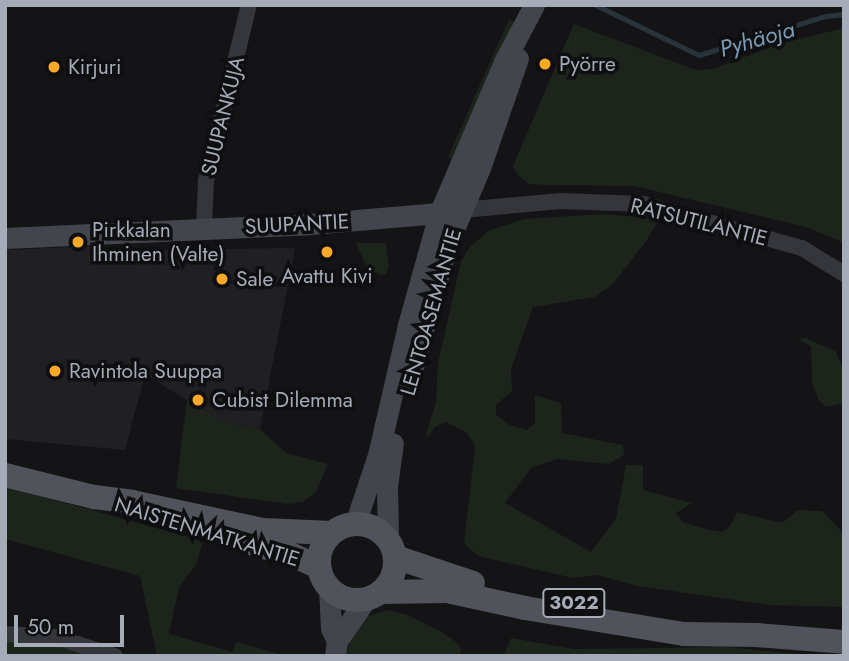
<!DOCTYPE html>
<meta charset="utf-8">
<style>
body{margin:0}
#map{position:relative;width:849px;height:661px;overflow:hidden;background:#141416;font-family:Jost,sans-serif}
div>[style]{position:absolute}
.built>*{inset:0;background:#202023}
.green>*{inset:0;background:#1c241c}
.stream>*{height:4.5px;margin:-2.25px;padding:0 2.25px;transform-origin:2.25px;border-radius:2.25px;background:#29343a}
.street>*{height:16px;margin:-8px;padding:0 8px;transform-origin:8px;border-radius:8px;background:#35363b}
.secondary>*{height:21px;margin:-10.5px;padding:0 10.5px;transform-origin:10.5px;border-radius:10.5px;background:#42454b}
.primary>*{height:24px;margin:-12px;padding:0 12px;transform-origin:12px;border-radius:12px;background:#50535a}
.primary>.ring{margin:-12px;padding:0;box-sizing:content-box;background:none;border:24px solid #50535a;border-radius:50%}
.dots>*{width:19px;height:19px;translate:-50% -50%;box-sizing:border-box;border:4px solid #0f0f11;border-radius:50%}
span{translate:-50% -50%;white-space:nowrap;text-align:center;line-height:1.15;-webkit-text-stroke:7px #0f0f11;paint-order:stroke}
.shield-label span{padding:2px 5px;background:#0f0f11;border:2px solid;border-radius:5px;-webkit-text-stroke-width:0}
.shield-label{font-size:19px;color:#a5abb7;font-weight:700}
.poi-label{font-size:21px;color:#a5abb7}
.left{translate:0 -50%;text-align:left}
.street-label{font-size:21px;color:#a5abb7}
.water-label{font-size:23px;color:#7a9cb4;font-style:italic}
.frame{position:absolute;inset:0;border:7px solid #a5abb7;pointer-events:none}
.scale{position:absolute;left:14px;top:615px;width:110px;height:32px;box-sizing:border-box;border:4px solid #a5abb7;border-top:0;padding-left:9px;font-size:21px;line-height:24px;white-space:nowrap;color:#a5abb7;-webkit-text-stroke:5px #0f0f11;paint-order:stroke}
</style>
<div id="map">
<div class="built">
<div style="clip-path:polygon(94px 246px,94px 251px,295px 248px,260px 429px,222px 422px,145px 374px,125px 450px,5px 439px,5px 250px)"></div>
</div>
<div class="green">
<div style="clip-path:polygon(509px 19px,514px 22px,453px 160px,448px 157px)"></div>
<div style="clip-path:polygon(574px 24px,696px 70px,712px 69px,782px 43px,844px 28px,844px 243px,806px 227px,634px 186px,546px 185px,529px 184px,518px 175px,513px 166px)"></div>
<div style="clip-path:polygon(605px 214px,659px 219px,647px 240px,612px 285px,594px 297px,533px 307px,511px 369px,512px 391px,496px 405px,496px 415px,510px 425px,527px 430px,535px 423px,535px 395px,561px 403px,562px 433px,623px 445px,624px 455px,609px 464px,557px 459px,531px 468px,505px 503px,591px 552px,616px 519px,626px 465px,643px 465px,643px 490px,692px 503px,676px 513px,683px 522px,705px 529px,722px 532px,730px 526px,737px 512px,777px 522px,785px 521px,798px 510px,822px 511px,844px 534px,844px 607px,769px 605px,637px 586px,598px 575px,573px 578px,478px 556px,464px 543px,475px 446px,466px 432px,446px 422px,435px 427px,427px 438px,427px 431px,436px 402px,438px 363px,461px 262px,468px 249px,488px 231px,524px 219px)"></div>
<div style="clip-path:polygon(356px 243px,386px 243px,389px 266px,386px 274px,380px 275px,367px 268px)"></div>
<div style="clip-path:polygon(806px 338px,836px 352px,844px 372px,844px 403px,826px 407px,819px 400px,812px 383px,811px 346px,798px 339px)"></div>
<div style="clip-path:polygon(187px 399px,222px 422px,260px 429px,286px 453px,328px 464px,315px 493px,303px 502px,288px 504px,176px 488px)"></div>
<div style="clip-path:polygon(5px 486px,203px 541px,196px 565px,179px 587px,169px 634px,233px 652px,236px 642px,286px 656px,157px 656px,140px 576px,5px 539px)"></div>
<div style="clip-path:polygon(387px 610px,407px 615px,445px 634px,455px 641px,461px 649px,460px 656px,346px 656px,350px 640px,363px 618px)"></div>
<div style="clip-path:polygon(511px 638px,574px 649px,727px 647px,815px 656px,504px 656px)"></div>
<div style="clip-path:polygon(5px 639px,44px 640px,100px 656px,5px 656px)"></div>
</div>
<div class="stream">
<div style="left:596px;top:5px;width:114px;rotate:25.9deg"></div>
<div style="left:699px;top:55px;width:133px;rotate:-17.1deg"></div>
<div style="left:826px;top:16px;width:18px;rotate:-6deg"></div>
</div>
<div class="street">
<div style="left:462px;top:210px;width:99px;rotate:-5.2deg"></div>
<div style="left:561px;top:201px;width:82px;rotate:2.1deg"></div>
<div style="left:643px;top:204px;width:165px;rotate:15.5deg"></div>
<div style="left:802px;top:248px;width:49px;rotate:31.8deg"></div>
<div style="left:204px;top:227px;width:46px;rotate:-87.5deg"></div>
<div style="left:206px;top:181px;width:181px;rotate:-76.3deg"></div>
<div style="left:5px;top:634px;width:51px;rotate:3.4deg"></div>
<div style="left:56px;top:637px;width:62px;rotate:17.9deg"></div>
</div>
<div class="secondary">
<div style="left:5px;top:238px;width:305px;rotate:-2.6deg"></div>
<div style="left:310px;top:224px;width:141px;rotate:-4.9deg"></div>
<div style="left:410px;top:378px;width:135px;rotate:-74.5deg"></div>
<div style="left:446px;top:248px;width:87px;rotate:-67deg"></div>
<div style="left:480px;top:168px;width:116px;rotate:-70.9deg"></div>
<div style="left:355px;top:524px;width:73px;rotate:-71.6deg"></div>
<div style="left:378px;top:455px;width:133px;rotate:-77deg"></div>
<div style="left:408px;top:325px;width:115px;rotate:-74.4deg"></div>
<div style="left:439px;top:214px;width:165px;rotate:-66.8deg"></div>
<div style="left:504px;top:62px;width:64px;rotate:-62.2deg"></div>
<div style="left:388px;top:539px;width:53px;rotate:-91.1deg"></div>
<div style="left:387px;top:486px;width:43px;rotate:-82.1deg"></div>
<div style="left:329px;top:588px;width:40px;rotate:87.1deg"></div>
<div style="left:331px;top:628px;width:14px;rotate:65deg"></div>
<div style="left:337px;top:641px;width:15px;rotate:98deg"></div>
<div style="left:337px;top:641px;width:51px;rotate:-55.4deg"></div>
</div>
<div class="primary">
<div style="left:5px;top:475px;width:92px;rotate:13.9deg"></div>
<div style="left:94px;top:497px;width:38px;rotate:7deg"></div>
<div style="left:132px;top:502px;width:134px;rotate:12.1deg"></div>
<div style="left:263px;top:530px;width:69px;rotate:2.5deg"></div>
<div class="ring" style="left:319px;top:524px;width:52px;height:52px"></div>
<div style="left:239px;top:540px;width:55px;rotate:15.8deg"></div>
<div style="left:292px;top:555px;width:30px;rotate:24deg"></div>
<div style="left:395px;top:557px;width:82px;rotate:18.4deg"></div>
<div style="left:381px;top:592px;width:66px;rotate:-0.9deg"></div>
<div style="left:447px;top:591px;width:80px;rotate:12.3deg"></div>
<div style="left:525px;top:608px;width:161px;rotate:9.3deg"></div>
<div style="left:684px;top:634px;width:72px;rotate:0.8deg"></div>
<div style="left:756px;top:635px;width:88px;rotate:4.5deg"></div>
</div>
<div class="dots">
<div style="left:545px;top:64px;background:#fba926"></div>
<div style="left:54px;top:67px;background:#fba926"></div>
<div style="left:78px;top:242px;background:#fba926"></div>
<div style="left:327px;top:252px;background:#fba926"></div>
<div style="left:222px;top:279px;background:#fba926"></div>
<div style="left:55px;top:371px;background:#fba926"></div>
<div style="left:198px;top:400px;background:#fba926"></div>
</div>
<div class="shield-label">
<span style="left:574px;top:603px">3022</span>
</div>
<div class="poi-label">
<span class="left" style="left:559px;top:64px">Pyörre</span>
<span class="left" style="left:68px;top:67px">Kirjuri</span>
<span class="left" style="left:92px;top:242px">Pirkkalan<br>Ihminen (Valte)</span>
<span style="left:327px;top:276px">Avattu Kivi</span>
<span class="left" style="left:236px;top:279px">Sale</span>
<span class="left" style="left:69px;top:371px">Ravintola Suuppa</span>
<span class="left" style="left:212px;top:400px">Cubist Dilemma</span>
</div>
<div class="street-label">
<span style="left:223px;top:116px;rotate:-76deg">SUUPANKUJA</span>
<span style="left:699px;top:222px;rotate:14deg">RATSUTILANTIE</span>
<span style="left:297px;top:224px;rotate:-3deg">SUUPANTIE</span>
<span style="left:431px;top:312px;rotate:-74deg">LENTOASEMANTIE</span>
<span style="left:207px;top:532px;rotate:17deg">NAISTENMATKANTIE</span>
</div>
<div class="water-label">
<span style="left:757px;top:39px;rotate:-16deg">Pyhäoja</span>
</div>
<div class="frame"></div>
<div class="scale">50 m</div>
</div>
